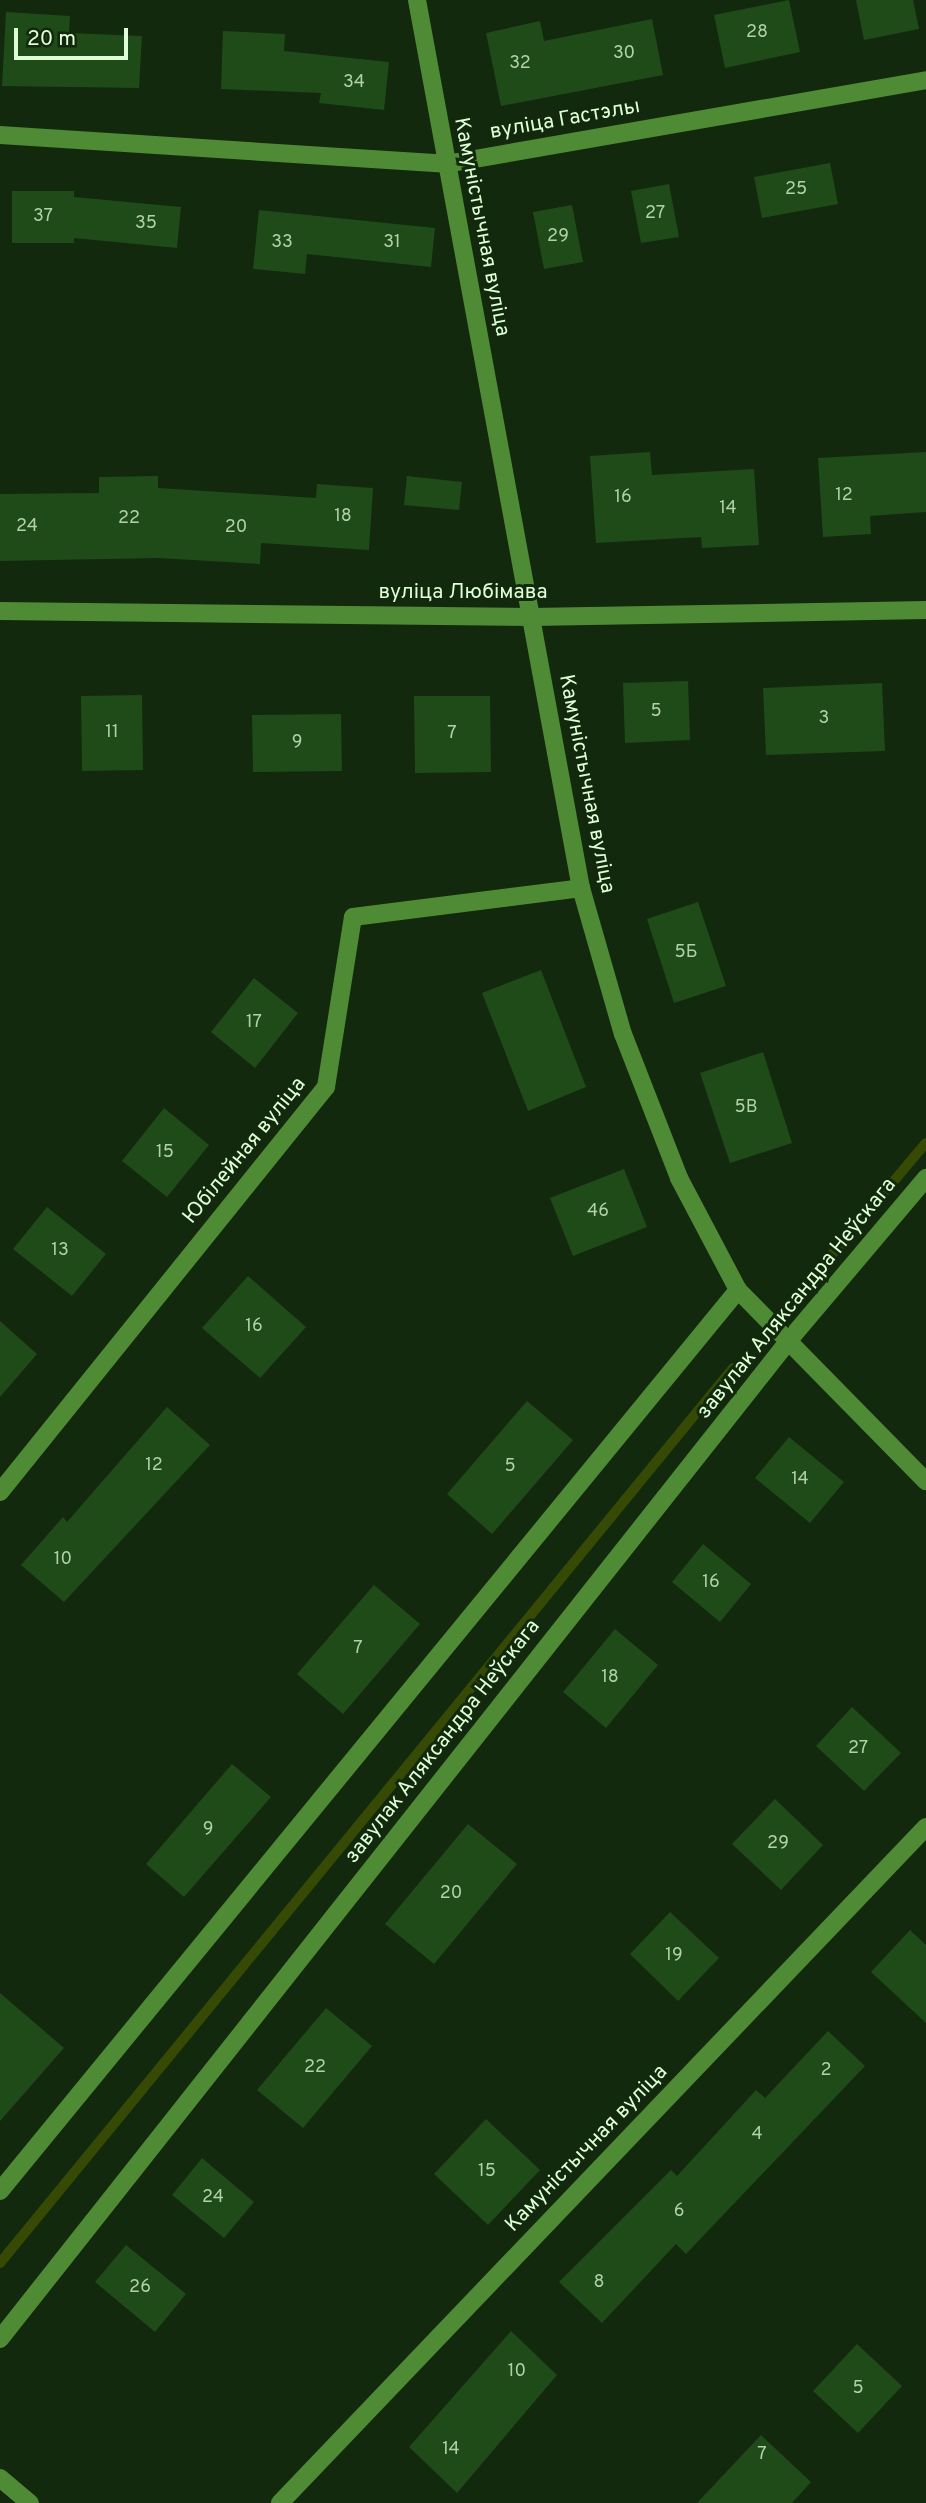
<!DOCTYPE html>
<meta charset="utf-8">
<style>
body{margin:0}
#map{position:relative;width:926px;height:2503px;overflow:hidden;background:#12290e;font-family:Overpass,sans-serif}
div>[style]{position:absolute}
.stream>*{height:10px;margin:-5px;padding:0 5px;transform-origin:5px;border-radius:5px;background:#364a06}
.building>*{inset:0;background:#1f4b18}
.minor>*{height:18px;margin:-9px;padding:0 9px;transform-origin:9px;border-radius:9px;background:#4f8b35}
span{translate:-50% -50%;white-space:nowrap;text-align:center;line-height:1.15;-webkit-text-stroke:6px #12290e;paint-order:stroke}
.number-label{font-size:18px;color:#afd2a6}
.number-label span{-webkit-text-stroke-width:0}
.street-label{font-size:21px;color:#dfffd6}
.scale{position:absolute;left:14px;top:28px;width:114px;height:32px;box-sizing:border-box;border:4px solid #dfffd6;border-top:0;padding-left:9px;font-size:21px;line-height:24px;white-space:nowrap;color:#dfffd6;-webkit-text-stroke:5px #12290e;paint-order:stroke}
</style>
<div id="map">
<div class="stream">
<div style="left:802px;top:1290px;width:192px;rotate:-49.9deg"></div>
<div style="left:0;top:2263px;width:1157px;rotate:-50.68deg"></div>
</div>
<div class="building">
<div style="clip-path:polygon(789px 0,800px 52px,725px 68px,714px 15px)"></div>
<div style="clip-path:polygon(856px 0,913px 0,919px 29px,864px 40px)"></div>
<div style="clip-path:polygon(6px 12px,70px 16px,69px 33px,142px 36px,139px 88px,2px 86px)"></div>
<div style="clip-path:polygon(652px 19px,663px 75px,501px 106px,486px 33px,540px 21px,544px 41px)"></div>
<div style="clip-path:polygon(223px 31px,285px 34px,284px 51px,389px 62px,384px 110px,319px 103px,321px 93px,221px 89px)"></div>
<div style="clip-path:polygon(830px 163px,838px 204px,762px 218px,754px 177px)"></div>
<div style="clip-path:polygon(669px 184px,679px 237px,641px 243px,631px 191px)"></div>
<div style="clip-path:polygon(12px 191px,74px 191px,74px 197px,181px 207px,177px 248px,74px 238px,74px 243px,12px 243px)"></div>
<div style="clip-path:polygon(572px 205px,583px 262px,544px 269px,533px 212px)"></div>
<div style="clip-path:polygon(259px 210px,435px 228px,431px 267px,307px 254px,305px 274px,253px 269px)"></div>
<div style="clip-path:polygon(650px 452px,652px 475px,754px 469px,759px 545px,702px 548px,701px 537px,596px 543px,590px 456px)"></div>
<div style="clip-path:polygon(926px 452px,926px 512px,870px 516px,871px 534px,823px 537px,818px 458px)"></div>
<div style="clip-path:polygon(158px 476px,158px 488px,316px 498px,317px 484px,373px 488px,369px 550px,261px 543px,260px 564px,158px 558px,0 561px,0 494px,99px 493px,99px 477px)"></div>
<div style="clip-path:polygon(407px 476px,462px 482px,459px 510px,404px 505px)"></div>
<div style="clip-path:polygon(688px 681px,690px 740px,625px 743px,623px 683px)"></div>
<div style="clip-path:polygon(882px 683px,885px 751px,766px 755px,763px 688px)"></div>
<div style="clip-path:polygon(142px 695px,143px 770px,82px 771px,81px 696px)"></div>
<div style="clip-path:polygon(414px 696px,490px 696px,491px 772px,415px 773px)"></div>
<div style="clip-path:polygon(341px 714px,342px 771px,253px 772px,252px 715px)"></div>
<div style="clip-path:polygon(698px 902px,726px 986px,674px 1003px,647px 919px)"></div>
<div style="clip-path:polygon(541px 970px,586px 1087px,528px 1111px,482px 993px)"></div>
<div style="clip-path:polygon(254px 978px,298px 1013px,255px 1068px,211px 1032px)"></div>
<div style="clip-path:polygon(763px 1052px,792px 1143px,730px 1163px,700px 1073px)"></div>
<div style="clip-path:polygon(164px 1108px,209px 1145px,167px 1197px,122px 1161px)"></div>
<div style="clip-path:polygon(624px 1169px,647px 1227px,573px 1256px,550px 1198px)"></div>
<div style="clip-path:polygon(47px 1207px,106px 1254px,72px 1296px,13px 1249px)"></div>
<div style="clip-path:polygon(248px 1276px,306px 1327px,260px 1378px,202px 1328px)"></div>
<div style="clip-path:polygon(0 1321px,37px 1354px,0 1397px)"></div>
<div style="clip-path:polygon(527px 1401px,573px 1440px,492px 1534px,447px 1494px)"></div>
<div style="clip-path:polygon(167px 1407px,210px 1445px,64px 1602px,21px 1565px,63px 1517px,67px 1522px)"></div>
<div style="clip-path:polygon(789px 1437px,844px 1482px,810px 1523px,755px 1478px)"></div>
<div style="clip-path:polygon(703px 1544px,751px 1584px,720px 1622px,672px 1582px)"></div>
<div style="clip-path:polygon(374px 1585px,420px 1624px,343px 1714px,297px 1674px)"></div>
<div style="clip-path:polygon(615px 1629px,658px 1665px,606px 1728px,563px 1692px)"></div>
<div style="clip-path:polygon(852px 1707px,901px 1753px,864px 1791px,816px 1746px)"></div>
<div style="clip-path:polygon(232px 1764px,271px 1797px,184px 1897px,146px 1864px)"></div>
<div style="clip-path:polygon(775px 1799px,823px 1845px,781px 1890px,732px 1844px)"></div>
<div style="clip-path:polygon(468px 1824px,517px 1864px,434px 1964px,385px 1924px)"></div>
<div style="clip-path:polygon(670px 1912px,719px 1958px,678px 2001px,630px 1954px)"></div>
<div style="clip-path:polygon(910px 1930px,926px 1945px,926px 2023px,871px 1972px)"></div>
<div style="clip-path:polygon(0 1993px,64px 2048px,0 2121px)"></div>
<div style="clip-path:polygon(326px 2008px,372px 2046px,303px 2128px,257px 2090px)"></div>
<div style="clip-path:polygon(828px 2031px,865px 2066px,686px 2254px,676px 2244px,602px 2323px,559px 2282px,671px 2170px,677px 2176px,756px 2090px,765px 2098px)"></div>
<div style="clip-path:polygon(486px 2119px,540px 2170px,488px 2225px,434px 2174px)"></div>
<div style="clip-path:polygon(202px 2158px,254px 2202px,224px 2238px,172px 2195px)"></div>
<div style="clip-path:polygon(126px 2245px,186px 2294px,155px 2332px,95px 2282px)"></div>
<div style="clip-path:polygon(511px 2331px,557px 2375px,457px 2493px,409px 2447px)"></div>
<div style="clip-path:polygon(857px 2344px,902px 2386px,858px 2433px,813px 2391px)"></div>
<div style="clip-path:polygon(761px 2435px,811px 2482px,792px 2503px,697px 2503px)"></div>
</div>
<div class="minor">
<div style="left:417px;top:0;width:903px;rotate:79.54deg"></div>
<div style="left:581px;top:888px;width:152px;rotate:74deg"></div>
<div style="left:623px;top:1034px;width:155px;rotate:68.7deg"></div>
<div style="left:679px;top:1178px;width:127px;rotate:62.2deg"></div>
<div style="left:738px;top:1290px;width:268px;rotate:45.5deg"></div>
<div style="left:0;top:135px;width:447px;rotate:3.7deg"></div>
<div style="left:446px;top:164px;width:487px;rotate:-9.9deg"></div>
<div style="left:0;top:611px;width:531px;rotate:0.65deg"></div>
<div style="left:531px;top:617px;width:395px;rotate:-1deg"></div>
<div style="left:0;top:1492px;width:520px;rotate:-51.17deg"></div>
<div style="left:326px;top:1087px;width:172px;rotate:-81deg"></div>
<div style="left:353px;top:917px;width:230px;rotate:-7.2deg"></div>
<div style="left:0;top:2191px;width:1165px;rotate:-50.68deg"></div>
<div style="left:0;top:2339px;width:1274px;rotate:-51.69deg"></div>
<div style="left:790px;top:1339px;width:211px;rotate:-49.8deg"></div>
<div style="left:0;top:2478px;width:39px;rotate:40deg"></div>
<div style="left:280px;top:2503px;width:935px;rotate:-46.3deg"></div>
</div>
<div class="number-label">
<span style="left:757px;top:33px">28</span>
<span style="left:624px;top:54px">30</span>
<span style="left:520px;top:64px">32</span>
<span style="left:354px;top:83px">34</span>
<span style="left:796px;top:190px">25</span>
<span style="left:655px;top:214px">27</span>
<span style="left:43px;top:217px">37</span>
<span style="left:146px;top:224px">35</span>
<span style="left:558px;top:237px">29</span>
<span style="left:282px;top:243px">33</span>
<span style="left:392px;top:243px">31</span>
<span style="left:844px;top:496px">12</span>
<span style="left:623px;top:498px">16</span>
<span style="left:728px;top:509px">14</span>
<span style="left:343px;top:517px">18</span>
<span style="left:129px;top:519px">22</span>
<span style="left:27px;top:527px">24</span>
<span style="left:236px;top:528px">20</span>
<span style="left:656px;top:712px">5</span>
<span style="left:824px;top:719px">3</span>
<span style="left:112px;top:733px">11</span>
<span style="left:452px;top:734px">7</span>
<span style="left:297px;top:743px">9</span>
<span style="left:686px;top:953px">5Б</span>
<span style="left:254px;top:1023px">17</span>
<span style="left:746px;top:1108px">5В</span>
<span style="left:165px;top:1153px">15</span>
<span style="left:598px;top:1212px">46</span>
<span style="left:60px;top:1251px">13</span>
<span style="left:254px;top:1327px">16</span>
<span style="left:154px;top:1466px">12</span>
<span style="left:510px;top:1467px">5</span>
<span style="left:800px;top:1480px">14</span>
<span style="left:63px;top:1560px">10</span>
<span style="left:711px;top:1583px">16</span>
<span style="left:358px;top:1649px">7</span>
<span style="left:610px;top:1678px">18</span>
<span style="left:858px;top:1749px">27</span>
<span style="left:208px;top:1830px">9</span>
<span style="left:778px;top:1844px">29</span>
<span style="left:451px;top:1894px">20</span>
<span style="left:674px;top:1956px">19</span>
<span style="left:315px;top:2068px">22</span>
<span style="left:826px;top:2071px">2</span>
<span style="left:757px;top:2135px">4</span>
<span style="left:487px;top:2172px">15</span>
<span style="left:213px;top:2198px">24</span>
<span style="left:679px;top:2212px">6</span>
<span style="left:599px;top:2283px">8</span>
<span style="left:140px;top:2288px">26</span>
<span style="left:517px;top:2372px">10</span>
<span style="left:858px;top:2389px">5</span>
<span style="left:451px;top:2450px">14</span>
<span style="left:762px;top:2455px">7</span>
</div>
<div class="street-label">
<span style="left:565px;top:120px;rotate:-10deg">вуліца Гастэлы</span>
<span style="left:481px;top:227px;rotate:79deg">Камуністычная вуліца</span>
<span style="left:463px;top:593px">вуліца Любімава</span>
<span style="left:586px;top:784px;rotate:79deg">Камуністычная вуліца</span>
<span style="left:245px;top:1151px;rotate:-51deg">Юбілейная вуліца</span>
<span style="left:797px;top:1299px;rotate:-51deg">завулак Аляксандра Неўскага</span>
<span style="left:443px;top:1742px;rotate:-52deg">завулак Аляксандра Неўскага</span>
<span style="left:587px;top:2149px;rotate:-46deg">Камуністычная вуліца</span>
</div>
<div class="scale">20 m</div>
</div>
